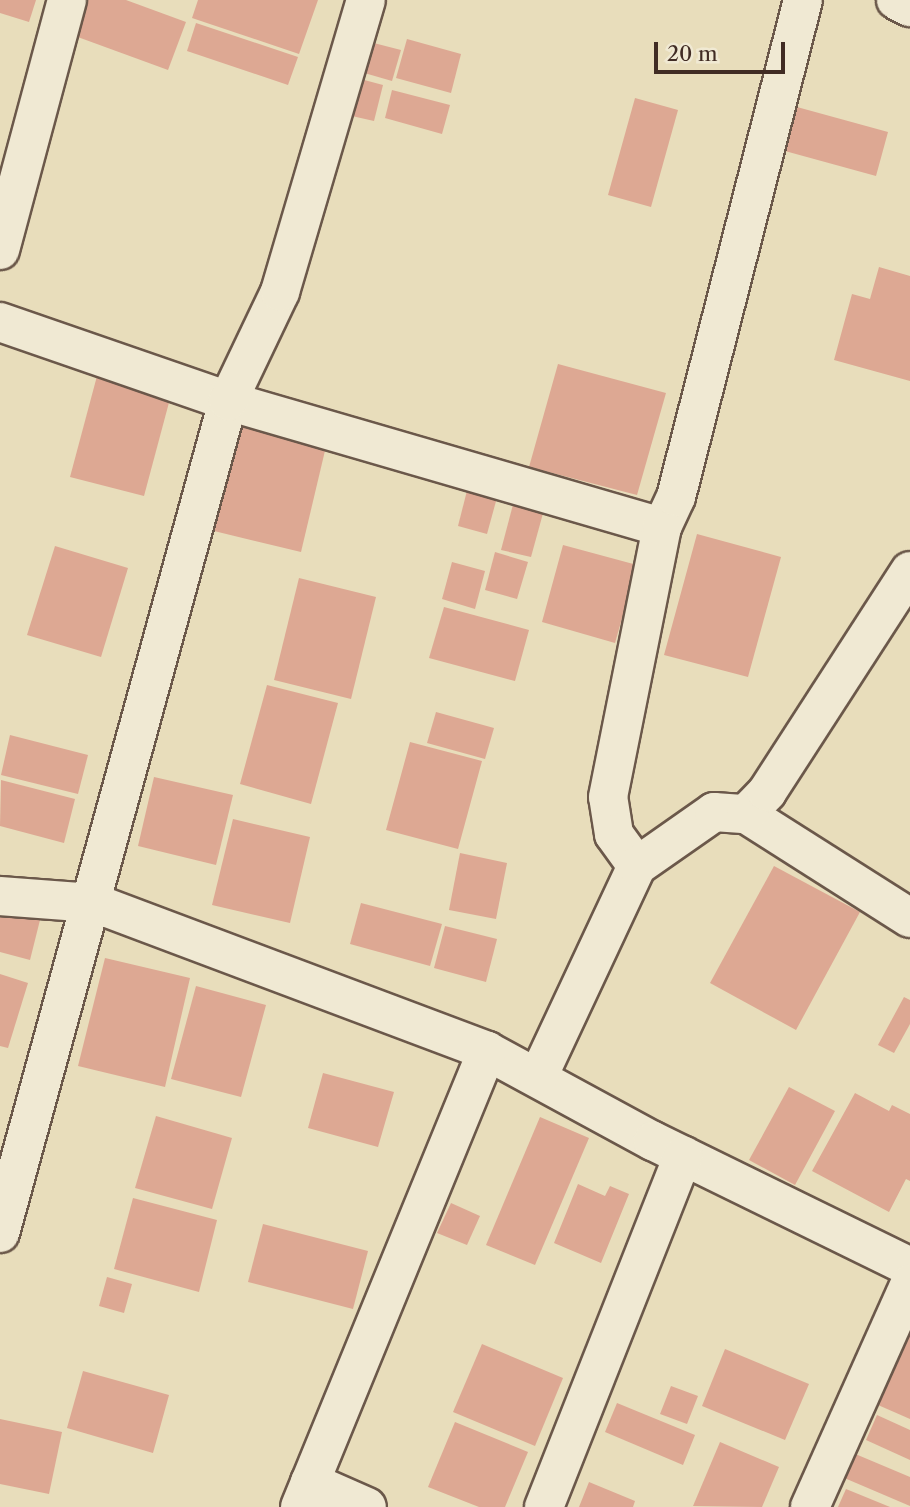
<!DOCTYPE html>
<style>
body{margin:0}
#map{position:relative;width:910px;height:1507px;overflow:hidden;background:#e8ddbb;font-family:"Libre Caslon Text",serif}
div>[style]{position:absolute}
.building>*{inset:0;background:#dda893}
.roads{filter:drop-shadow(2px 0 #6b584a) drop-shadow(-2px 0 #6b584a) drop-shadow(0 2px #6b584a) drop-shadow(0 -2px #6b584a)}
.minor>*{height:38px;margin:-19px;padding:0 19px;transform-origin:19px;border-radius:19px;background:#f0e9d3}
span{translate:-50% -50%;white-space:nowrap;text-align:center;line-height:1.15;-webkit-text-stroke:6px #f0e9d3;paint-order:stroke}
.scale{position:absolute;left:654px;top:42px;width:131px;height:32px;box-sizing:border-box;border:4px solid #412c24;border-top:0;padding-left:9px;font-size:21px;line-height:24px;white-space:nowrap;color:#412c24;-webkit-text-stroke:5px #f0e9d3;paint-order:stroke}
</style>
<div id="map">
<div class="building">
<div style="clip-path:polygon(0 0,36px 0,29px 22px,0 13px)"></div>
<div style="clip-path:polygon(88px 0,126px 0,186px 22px,168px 70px,75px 36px)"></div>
<div style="clip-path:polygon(198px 0,318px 0,299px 54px,192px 18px)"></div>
<div style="clip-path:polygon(196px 23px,298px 57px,288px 85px,187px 51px)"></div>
<div style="clip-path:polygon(407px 39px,461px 54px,451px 93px,396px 78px)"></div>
<div style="clip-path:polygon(362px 40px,401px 50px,392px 81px,354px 70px)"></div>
<div style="clip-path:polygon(353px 77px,383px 85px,374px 121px,343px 114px)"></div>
<div style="clip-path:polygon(392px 90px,450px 105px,442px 134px,385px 118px)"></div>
<div style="clip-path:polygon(635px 98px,678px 110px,651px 207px,608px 195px)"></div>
<div style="clip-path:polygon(797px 107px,888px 132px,876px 176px,785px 151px)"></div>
<div style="clip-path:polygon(879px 267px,910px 276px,910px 381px,834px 360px,852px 294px,870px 299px)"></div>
<div style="clip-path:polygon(558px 364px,666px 393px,637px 495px,529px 467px)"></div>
<div style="clip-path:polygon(97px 376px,171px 395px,144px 496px,70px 477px)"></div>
<div style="clip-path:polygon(241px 417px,328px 438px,301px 552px,214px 531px)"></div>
<div style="clip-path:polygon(471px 475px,501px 483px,487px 534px,458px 526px)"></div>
<div style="clip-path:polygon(515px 497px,545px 506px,531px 557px,501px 550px)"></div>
<div style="clip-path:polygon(697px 534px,781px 557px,748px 677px,664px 655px)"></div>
<div style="clip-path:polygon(563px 545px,637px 565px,615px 643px,542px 622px)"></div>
<div style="clip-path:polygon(55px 546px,128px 568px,101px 657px,27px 635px)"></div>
<div style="clip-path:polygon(495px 552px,528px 562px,517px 599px,485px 590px)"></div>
<div style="clip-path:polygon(452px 562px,485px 571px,475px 609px,442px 599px)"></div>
<div style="clip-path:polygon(299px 578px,376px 597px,351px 699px,274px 680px)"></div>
<div style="clip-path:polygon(444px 607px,529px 630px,515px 681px,429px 658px)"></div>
<div style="clip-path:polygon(267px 685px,338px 703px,311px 804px,240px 784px)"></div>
<div style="clip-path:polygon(436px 712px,494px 728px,485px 759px,427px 743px)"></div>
<div style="clip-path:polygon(10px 735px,88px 755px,78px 794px,1px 775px)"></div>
<div style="clip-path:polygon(410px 742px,482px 761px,458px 849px,386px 830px)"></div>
<div style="clip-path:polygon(154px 777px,233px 795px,216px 865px,138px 846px)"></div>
<div style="clip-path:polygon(1px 780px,75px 799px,64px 843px,0 826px)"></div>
<div style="clip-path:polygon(233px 819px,310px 837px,290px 923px,212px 905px)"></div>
<div style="clip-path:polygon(460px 853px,507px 863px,496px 919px,449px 910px)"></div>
<div style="clip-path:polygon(774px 866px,860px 912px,796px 1030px,710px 983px)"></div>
<div style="clip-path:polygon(361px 903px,442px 924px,430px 966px,350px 944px)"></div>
<div style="clip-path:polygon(0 909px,40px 920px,30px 960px,0 952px)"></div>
<div style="clip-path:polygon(445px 926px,497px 939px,486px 982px,434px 968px)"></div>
<div style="clip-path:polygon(105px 958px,190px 978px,165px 1087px,78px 1066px)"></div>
<div style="clip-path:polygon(0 974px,28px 983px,8px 1048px,0 1046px)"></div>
<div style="clip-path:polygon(196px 986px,266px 1005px,241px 1097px,171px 1079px)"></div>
<div style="clip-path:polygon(904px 997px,910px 1000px,910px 1024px,894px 1053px,878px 1045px)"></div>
<div style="clip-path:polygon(323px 1073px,394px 1092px,378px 1147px,308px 1128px)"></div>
<div style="clip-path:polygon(789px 1087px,835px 1111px,795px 1185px,749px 1160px)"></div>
<div style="clip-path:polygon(855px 1093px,889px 1111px,892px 1105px,910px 1114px,910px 1181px,906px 1179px,889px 1212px,812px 1171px)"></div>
<div style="clip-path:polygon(156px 1116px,232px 1138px,212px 1209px,135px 1188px)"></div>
<div style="clip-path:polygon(540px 1117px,589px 1138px,535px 1265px,486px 1245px)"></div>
<div style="clip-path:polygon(578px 1184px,605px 1196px,610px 1186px,629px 1194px,601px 1263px,554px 1243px)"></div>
<div style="clip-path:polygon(133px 1198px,217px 1220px,199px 1292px,114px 1269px)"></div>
<div style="clip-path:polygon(451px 1203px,480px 1216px,467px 1245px,437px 1233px)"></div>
<div style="clip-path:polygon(263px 1224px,368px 1251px,353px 1309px,248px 1282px)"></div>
<div style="clip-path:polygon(107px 1277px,132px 1284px,124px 1313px,99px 1306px)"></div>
<div style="clip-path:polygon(910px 1331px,910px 1419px,878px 1405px)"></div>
<div style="clip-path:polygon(482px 1344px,563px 1378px,535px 1446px,453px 1412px)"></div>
<div style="clip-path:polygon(725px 1349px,809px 1384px,785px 1440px,702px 1406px)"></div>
<div style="clip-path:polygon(83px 1371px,169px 1395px,153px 1453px,67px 1428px)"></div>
<div style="clip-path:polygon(671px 1386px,698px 1396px,687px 1424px,660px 1414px)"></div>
<div style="clip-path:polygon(617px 1403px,695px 1435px,683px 1465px,605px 1432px)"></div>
<div style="clip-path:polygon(877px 1415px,910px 1430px,910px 1460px,866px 1440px)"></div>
<div style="clip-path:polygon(0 1419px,62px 1432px,49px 1494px,0 1484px)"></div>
<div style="clip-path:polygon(455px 1422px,528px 1452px,505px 1507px,479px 1507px,428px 1487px)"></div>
<div style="clip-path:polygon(720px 1442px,779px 1467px,762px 1507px,693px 1506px)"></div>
<div style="clip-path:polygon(853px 1453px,910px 1477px,910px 1506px,842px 1477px)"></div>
<div style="clip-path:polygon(589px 1482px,635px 1501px,633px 1507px,579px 1507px)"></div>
<div style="clip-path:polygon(846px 1489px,890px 1507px,838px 1507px)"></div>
</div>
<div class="roads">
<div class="minor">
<div style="left:896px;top:0;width:16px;rotate:27deg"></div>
<div style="left:0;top:250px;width:259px;rotate:-75deg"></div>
<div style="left:0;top:322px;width:241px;rotate:19.1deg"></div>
<div style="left:228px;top:401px;width:452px;rotate:16.2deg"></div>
<div style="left:746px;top:814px;width:194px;rotate:32.4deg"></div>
<div style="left:637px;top:866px;width:39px;rotate:-126deg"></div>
<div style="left:614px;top:834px;width:37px;rotate:-99deg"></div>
<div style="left:608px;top:797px;width:275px;rotate:-78.7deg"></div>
<div style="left:662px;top:527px;width:33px;rotate:-65deg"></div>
<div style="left:676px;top:497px;width:513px;rotate:-75.67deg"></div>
<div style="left:0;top:896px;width:94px;rotate:4.3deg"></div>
<div style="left:94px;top:903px;width:420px;rotate:20.6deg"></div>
<div style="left:487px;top:1051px;width:189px;rotate:28.5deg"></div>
<div style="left:653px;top:1141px;width:286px;rotate:26.1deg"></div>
<div style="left:538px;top:1077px;width:233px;rotate:-64.9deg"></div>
<div style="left:637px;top:866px;width:94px;rotate:-35deg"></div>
<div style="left:714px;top:812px;width:32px;rotate:4deg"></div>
<div style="left:746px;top:814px;width:30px;rotate:-46deg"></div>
<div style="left:767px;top:792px;width:263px;rotate:-57.1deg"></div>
<div style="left:0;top:1233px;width:863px;rotate:-74.67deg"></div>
<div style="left:228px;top:401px;width:121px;rotate:-64.5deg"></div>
<div style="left:280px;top:292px;width:304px;rotate:-73.6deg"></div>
<div style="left:310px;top:1482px;width:62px;rotate:23.7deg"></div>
<div style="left:300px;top:1507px;width:493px;rotate:-67.7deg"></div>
<div style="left:544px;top:1507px;width:378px;rotate:-68.4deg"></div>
<div style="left:810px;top:1507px;width:245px;rotate:-65.9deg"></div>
</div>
</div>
<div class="scale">20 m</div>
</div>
